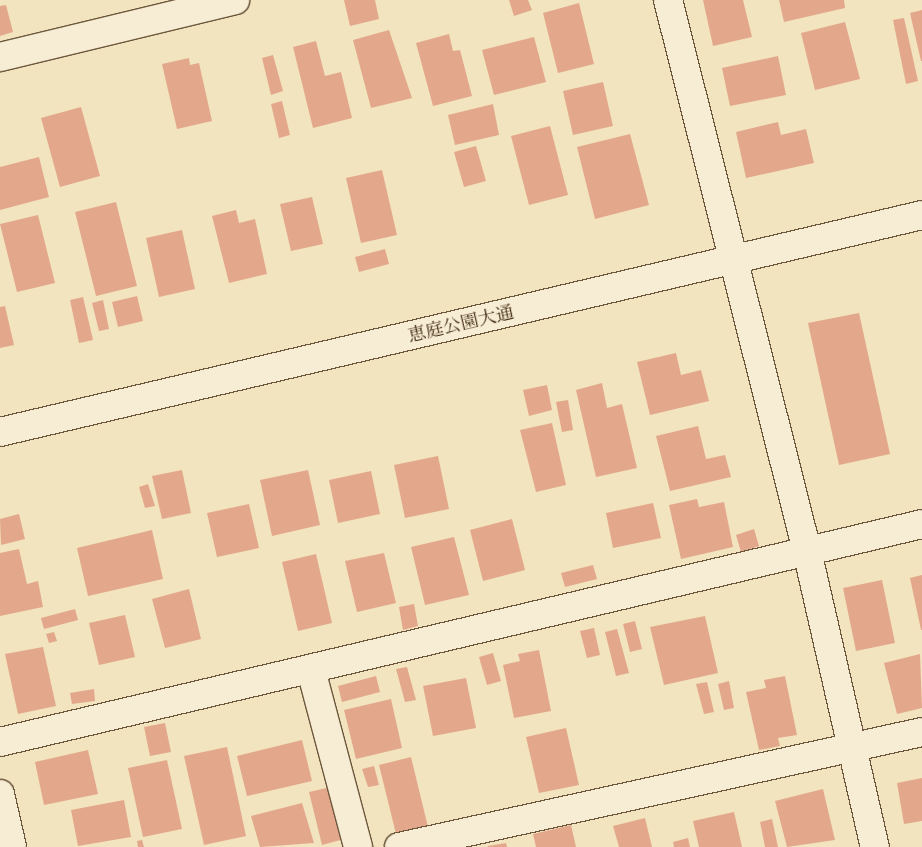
<!DOCTYPE html>
<meta charset="utf-8">
<style>
body{margin:0}
#map{position:relative;width:922px;height:847px;overflow:hidden;background:#f2e4be;font-family:"Libre Bodoni","Noto Serif JP",serif}
div>[style]{position:absolute}
.building>*{inset:0;background:#e3a88c}
.roads{filter:drop-shadow(1px 0 #6c573c) drop-shadow(-1px 0 #6c573c) drop-shadow(0 1px #6c573c) drop-shadow(0 -1px #6c573c)}
.minor>*{height:28px;margin:-14px;padding:0 14px;transform-origin:14px;border-radius:14px;background:#f7edd5}
.tertiary>*{height:28px;margin:-14px;padding:0 14px;transform-origin:14px;border-radius:14px;background:#f7edd5}
span{translate:-50% -50%;white-space:nowrap;text-align:center;line-height:1.15;-webkit-text-stroke:5px #f7edd5;paint-order:stroke}
.street-label{font-size:18px;color:#3f2810}
</style>
<div id="map">
<div class="building">
<div style="clip-path:polygon(344px 0,375px 0,379px 19px,350px 26px)"></div>
<div style="clip-path:polygon(509px 0,528px 0,532px 10px,514px 16px)"></div>
<div style="clip-path:polygon(703px 0,743px 0,752px 37px,713px 46px)"></div>
<div style="clip-path:polygon(779px 0,844px 0,845px 8px,784px 22px)"></div>
<div style="clip-path:polygon(579px 3px,594px 64px,558px 73px,543px 13px)"></div>
<div style="clip-path:polygon(6px 5px,13px 32px,0 36px,0 6px)"></div>
<div style="clip-path:polygon(922px 10px,922px 61px,921px 61px,910px 13px)"></div>
<div style="clip-path:polygon(904px 18px,918px 81px,906px 84px,893px 20px)"></div>
<div style="clip-path:polygon(845px 22px,860px 79px,815px 90px,801px 33px)"></div>
<div style="clip-path:polygon(389px 30px,412px 98px,371px 108px,353px 40px)"></div>
<div style="clip-path:polygon(449px 34px,453px 51px,460px 50px,472px 96px,433px 106px,416px 43px)"></div>
<div style="clip-path:polygon(534px 37px,546px 82px,494px 95px,482px 50px)"></div>
<div style="clip-path:polygon(316px 41px,325px 76px,341px 72px,352px 118px,313px 128px,293px 47px)"></div>
<div style="clip-path:polygon(273px 55px,283px 91px,271px 95px,262px 58px)"></div>
<div style="clip-path:polygon(778px 56px,786px 95px,730px 106px,722px 68px)"></div>
<div style="clip-path:polygon(189px 58px,190px 65px,199px 63px,212px 121px,177px 129px,162px 64px)"></div>
<div style="clip-path:polygon(603px 82px,613px 126px,573px 135px,563px 91px)"></div>
<div style="clip-path:polygon(282px 101px,290px 135px,279px 138px,271px 104px)"></div>
<div style="clip-path:polygon(493px 104px,499px 135px,455px 145px,448px 115px)"></div>
<div style="clip-path:polygon(81px 107px,100px 176px,60px 187px,41px 118px)"></div>
<div style="clip-path:polygon(778px 122px,781px 135px,806px 129px,814px 163px,746px 178px,736px 132px)"></div>
<div style="clip-path:polygon(550px 126px,568px 195px,529px 205px,511px 136px)"></div>
<div style="clip-path:polygon(630px 134px,649px 205px,595px 219px,577px 147px)"></div>
<div style="clip-path:polygon(476px 146px,486px 181px,464px 187px,454px 152px)"></div>
<div style="clip-path:polygon(39px 157px,49px 197px,0 210px,0 167px)"></div>
<div style="clip-path:polygon(382px 170px,397px 235px,361px 243px,346px 178px)"></div>
<div style="clip-path:polygon(312px 197px,323px 244px,291px 251px,280px 204px)"></div>
<div style="clip-path:polygon(116px 202px,137px 286px,96px 296px,75px 212px)"></div>
<div style="clip-path:polygon(236px 210px,239px 223px,255px 219px,267px 274px,229px 283px,212px 216px)"></div>
<div style="clip-path:polygon(38px 215px,55px 283px,17px 292px,0 224px)"></div>
<div style="clip-path:polygon(182px 230px,195px 289px,159px 297px,146px 238px)"></div>
<div style="clip-path:polygon(385px 249px,389px 264px,359px 272px,355px 257px)"></div>
<div style="clip-path:polygon(137px 296px,143px 321px,118px 327px,112px 302px)"></div>
<div style="clip-path:polygon(83px 297px,93px 340px,79px 343px,70px 300px)"></div>
<div style="clip-path:polygon(103px 300px,109px 329px,99px 331px,92px 303px)"></div>
<div style="clip-path:polygon(5px 306px,14px 345px,0 348px,0 307px)"></div>
<div style="clip-path:polygon(859px 313px,890px 454px,839px 465px,808px 323px)"></div>
<div style="clip-path:polygon(676px 353px,681px 375px,701px 370px,709px 401px,650px 415px,637px 362px)"></div>
<div style="clip-path:polygon(602px 383px,607px 408px,622px 404px,637px 468px,596px 477px,576px 390px)"></div>
<div style="clip-path:polygon(547px 385px,552px 410px,529px 416px,523px 390px)"></div>
<div style="clip-path:polygon(568px 400px,573px 430px,562px 432px,556px 402px)"></div>
<div style="clip-path:polygon(552px 423px,566px 485px,536px 492px,520px 430px)"></div>
<div style="clip-path:polygon(698px 426px,706px 459px,725px 455px,731px 477px,670px 491px,656px 436px)"></div>
<div style="clip-path:polygon(438px 456px,449px 509px,405px 518px,394px 465px)"></div>
<div style="clip-path:polygon(182px 470px,191px 513px,162px 519px,152px 476px)"></div>
<div style="clip-path:polygon(308px 470px,320px 525px,272px 536px,260px 480px)"></div>
<div style="clip-path:polygon(371px 471px,380px 514px,338px 523px,329px 480px)"></div>
<div style="clip-path:polygon(148px 484px,155px 506px,145px 508px,139px 487px)"></div>
<div style="clip-path:polygon(697px 499px,699px 507px,724px 502px,733px 547px,681px 559px,669px 505px)"></div>
<div style="clip-path:polygon(653px 503px,661px 538px,613px 548px,606px 513px)"></div>
<div style="clip-path:polygon(249px 504px,259px 548px,217px 557px,207px 513px)"></div>
<div style="clip-path:polygon(19px 514px,25px 539px,1px 545px,0 519px)"></div>
<div style="clip-path:polygon(512px 519px,525px 570px,483px 581px,470px 530px)"></div>
<div style="clip-path:polygon(754px 529px,759px 546px,741px 552px,736px 535px)"></div>
<div style="clip-path:polygon(152px 530px,163px 579px,88px 596px,77px 548px)"></div>
<div style="clip-path:polygon(454px 537px,469px 595px,425px 605px,411px 547px)"></div>
<div style="clip-path:polygon(19px 549px,27px 584px,38px 581px,43px 607px,0 616px,0 553px)"></div>
<div style="clip-path:polygon(384px 553px,396px 603px,357px 612px,345px 561px)"></div>
<div style="clip-path:polygon(316px 554px,332px 623px,298px 631px,282px 562px)"></div>
<div style="clip-path:polygon(593px 565px,597px 579px,565px 587px,561px 573px)"></div>
<div style="clip-path:polygon(922px 575px,922px 630px,921px 630px,910px 578px)"></div>
<div style="clip-path:polygon(882px 580px,895px 643px,856px 651px,843px 588px)"></div>
<div style="clip-path:polygon(189px 589px,201px 639px,165px 648px,152px 599px)"></div>
<div style="clip-path:polygon(414px 604px,418px 626px,403px 630px,399px 607px)"></div>
<div style="clip-path:polygon(75px 609px,78px 620px,44px 629px,41px 618px)"></div>
<div style="clip-path:polygon(125px 615px,135px 657px,99px 665px,89px 623px)"></div>
<div style="clip-path:polygon(705px 616px,718px 673px,664px 685px,650px 627px)"></div>
<div style="clip-path:polygon(635px 621px,642px 649px,630px 652px,623px 624px)"></div>
<div style="clip-path:polygon(594px 628px,600px 655px,587px 658px,580px 631px)"></div>
<div style="clip-path:polygon(617px 629px,629px 673px,616px 676px,605px 632px)"></div>
<div style="clip-path:polygon(54px 632px,57px 641px,49px 643px,46px 634px)"></div>
<div style="clip-path:polygon(43px 647px,56px 706px,18px 714px,5px 654px)"></div>
<div style="clip-path:polygon(539px 650px,551px 711px,514px 718px,503px 665px,520px 661px,518px 654px)"></div>
<div style="clip-path:polygon(493px 653px,501px 681px,487px 685px,479px 657px)"></div>
<div style="clip-path:polygon(920px 654px,922px 708px,897px 714px,884px 663px)"></div>
<div style="clip-path:polygon(407px 667px,416px 700px,405px 702px,396px 669px)"></div>
<div style="clip-path:polygon(376px 676px,380px 692px,342px 702px,338px 686px)"></div>
<div style="clip-path:polygon(785px 676px,797px 735px,778px 738px,780px 746px,759px 750px,746px 692px,766px 688px,764px 680px)"></div>
<div style="clip-path:polygon(466px 678px,476px 728px,433px 736px,423px 686px)"></div>
<div style="clip-path:polygon(729px 681px,734px 708px,724px 710px,718px 684px)"></div>
<div style="clip-path:polygon(707px 682px,714px 712px,704px 714px,696px 684px)"></div>
<div style="clip-path:polygon(94px 689px,95px 701px,72px 704px,70px 693px)"></div>
<div style="clip-path:polygon(391px 699px,402px 748px,356px 759px,344px 710px)"></div>
<div style="clip-path:polygon(165px 723px,171px 752px,150px 756px,144px 727px)"></div>
<div style="clip-path:polygon(566px 728px,579px 785px,539px 793px,526px 737px)"></div>
<div style="clip-path:polygon(302px 740px,312px 781px,247px 796px,237px 756px)"></div>
<div style="clip-path:polygon(227px 747px,246px 836px,204px 845px,184px 756px)"></div>
<div style="clip-path:polygon(88px 750px,98px 794px,44px 805px,35px 762px)"></div>
<div style="clip-path:polygon(411px 757px,428px 827px,396px 834px,379px 765px)"></div>
<div style="clip-path:polygon(167px 760px,182px 829px,143px 837px,128px 768px)"></div>
<div style="clip-path:polygon(374px 766px,379px 785px,368px 787px,362px 769px)"></div>
<div style="clip-path:polygon(922px 778px,922px 821px,904px 824px,897px 783px)"></div>
<div style="clip-path:polygon(335px 786px,348px 838px,322px 845px,309px 792px)"></div>
<div style="clip-path:polygon(823px 789px,835px 840px,787px 847px,775px 801px)"></div>
<div style="clip-path:polygon(124px 800px,131px 837px,78px 846px,71px 810px)"></div>
<div style="clip-path:polygon(302px 803px,314px 843px,260px 847px,251px 816px)"></div>
<div style="clip-path:polygon(734px 812px,742px 847px,699px 847px,693px 821px)"></div>
<div style="clip-path:polygon(645px 818px,652px 847px,619px 847px,613px 826px)"></div>
<div style="clip-path:polygon(772px 819px,778px 847px,765px 847px,760px 822px)"></div>
<div style="clip-path:polygon(571px 825px,576px 847px,536px 847px,533px 834px)"></div>
<div style="clip-path:polygon(688px 838px,690px 847px,674px 847px,673px 842px)"></div>
<div style="clip-path:polygon(142px 840px,144px 847px,138px 847px,137px 841px)"></div>
<div style="clip-path:polygon(506px 843px,507px 847px,488px 847px,488px 846px)"></div>
</div>
<div class="roads">
<div class="minor">
<div style="left:0;top:57px;width:242px;rotate:-13.6deg"></div>
<div style="left:311px;top:670px;width:183px;rotate:75.1deg"></div>
<div style="left:0;top:742px;width:947px;rotate:-13.3deg"></div>
<div style="left:399px;top:847px;width:535px;rotate:-12.4deg"></div>
</div>
<div class="tertiary">
<div style="left:668px;top:0;width:568px;rotate:75.84deg"></div>
<div style="left:807px;top:551px;width:304px;rotate:77.1deg"></div>
<div style="left:0;top:432px;width:947px;rotate:-13.24deg"></div>
<div style="left:0;top:794px;width:54px;rotate:77.2deg"></div>
</div>
</div>
<div class="street-label">
<span style="left:461px;top:325px;rotate:-13deg">恵庭公園大通</span>
</div>
</div>
